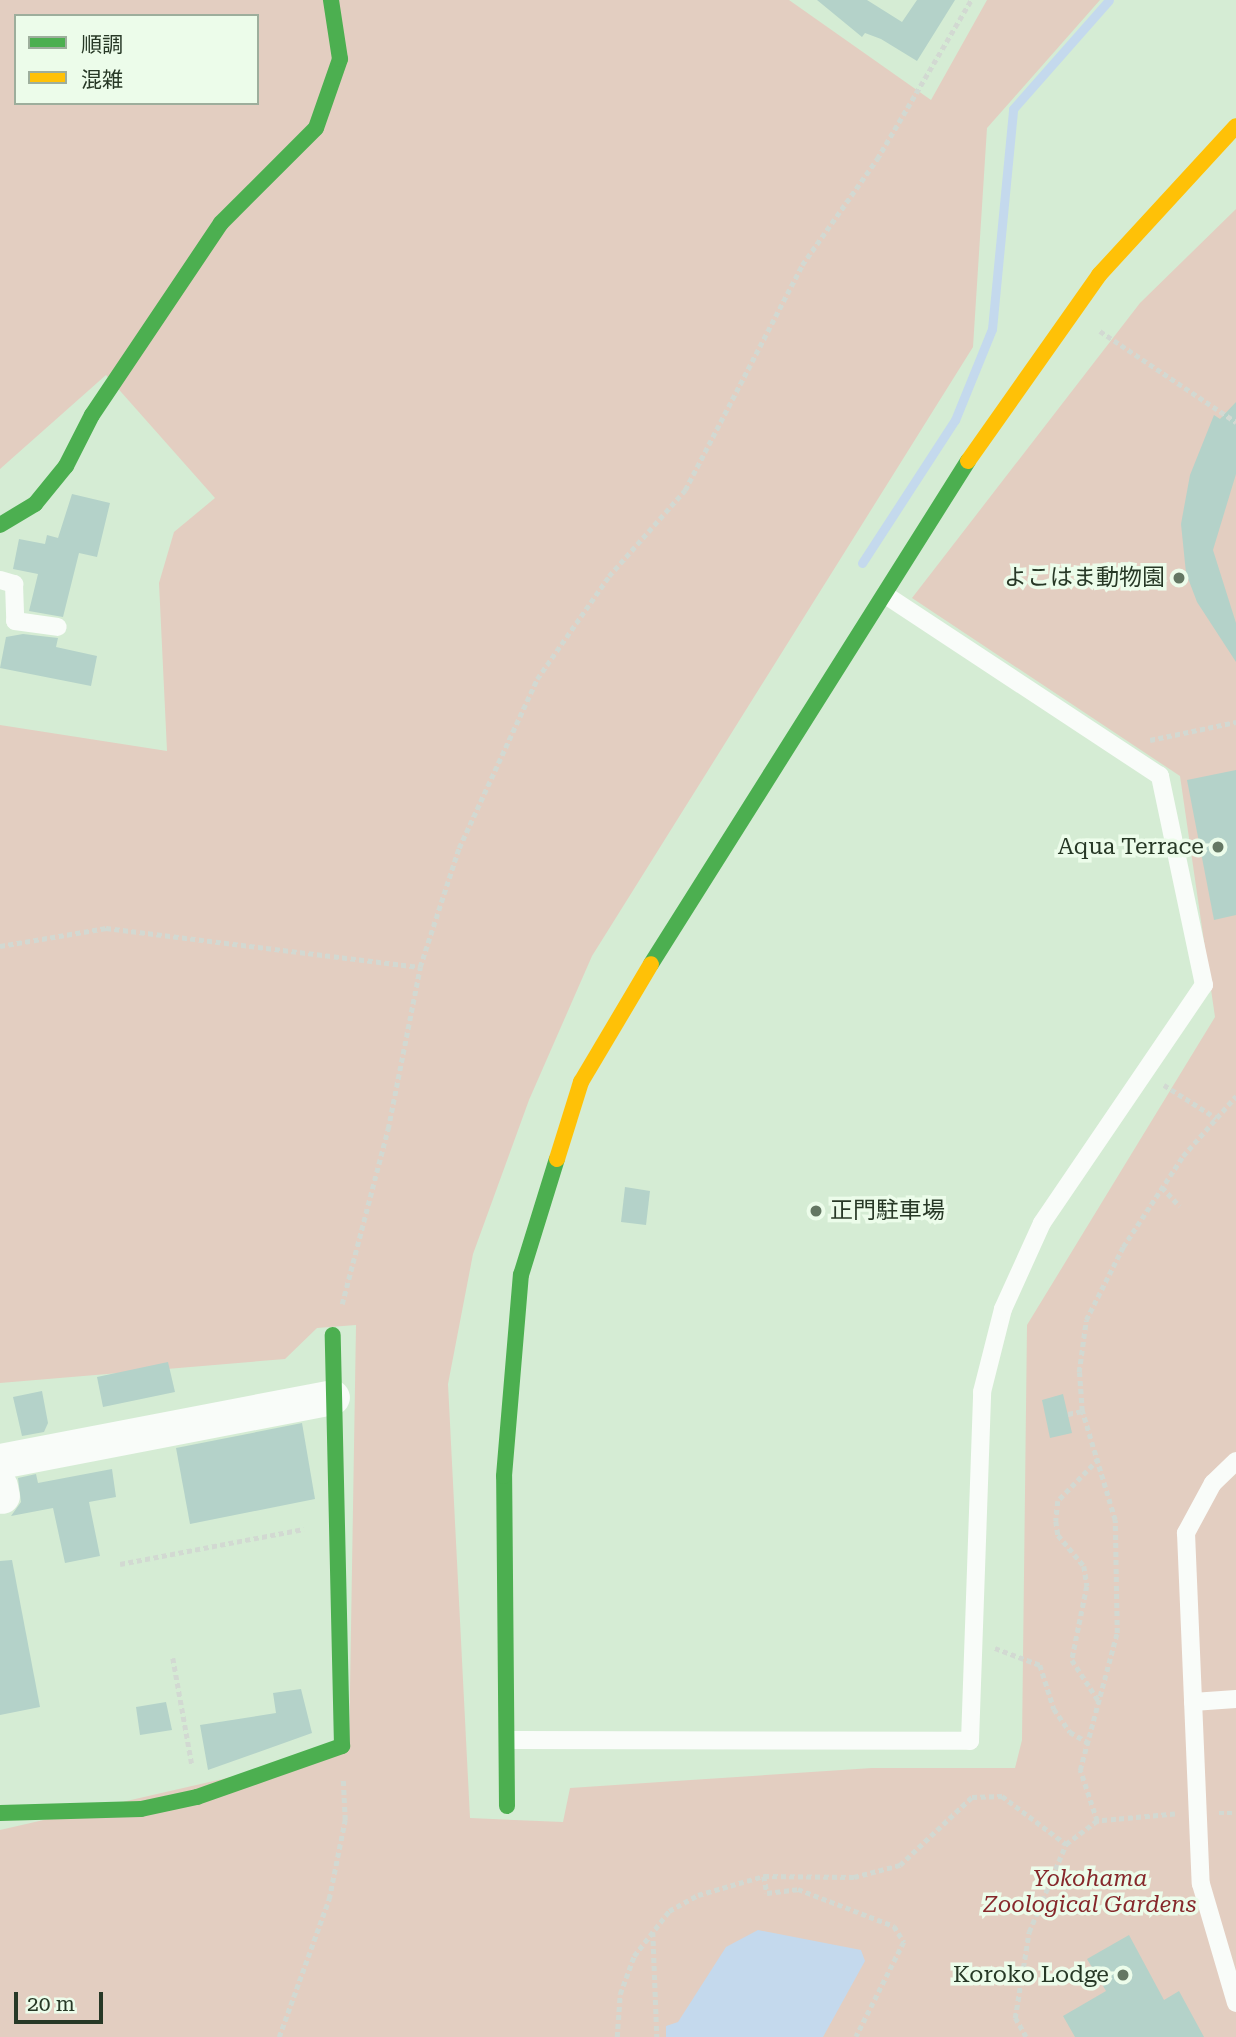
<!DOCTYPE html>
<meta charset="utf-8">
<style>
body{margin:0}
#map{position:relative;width:1236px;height:2037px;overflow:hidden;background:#d5ecd4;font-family:"Roboto Serif","Noto Sans JP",serif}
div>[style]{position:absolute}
.green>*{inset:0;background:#e3cec1}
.water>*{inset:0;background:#c4d9ed}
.stream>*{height:9px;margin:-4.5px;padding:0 4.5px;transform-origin:4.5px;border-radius:4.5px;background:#c4d9ed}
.building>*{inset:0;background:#b4d2c9}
.path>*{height:4.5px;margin-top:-2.25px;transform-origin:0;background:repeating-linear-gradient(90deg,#d2d9d2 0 5px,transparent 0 8.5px)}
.lane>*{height:18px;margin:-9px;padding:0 9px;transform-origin:9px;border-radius:9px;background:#f9fcf9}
.street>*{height:35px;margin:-17.5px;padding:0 17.5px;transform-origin:17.5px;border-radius:17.5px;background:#f9fcf9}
.fast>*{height:16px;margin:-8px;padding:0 8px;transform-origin:8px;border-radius:8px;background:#4caf50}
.slow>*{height:16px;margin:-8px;padding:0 8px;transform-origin:8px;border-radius:8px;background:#ffc107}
.dots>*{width:19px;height:19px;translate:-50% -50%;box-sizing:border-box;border:4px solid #ecfcea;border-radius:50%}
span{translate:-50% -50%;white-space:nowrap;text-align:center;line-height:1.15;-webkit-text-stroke:7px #ecfcea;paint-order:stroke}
.poi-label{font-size:23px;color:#273826}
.right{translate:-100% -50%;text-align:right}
.left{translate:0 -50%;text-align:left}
.park-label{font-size:23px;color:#86282b;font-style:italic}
.legend{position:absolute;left:14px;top:14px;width:245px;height:91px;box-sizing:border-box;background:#ecfcea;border:2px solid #9dae9c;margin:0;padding:9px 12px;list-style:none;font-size:21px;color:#273826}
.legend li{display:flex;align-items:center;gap:14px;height:35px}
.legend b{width:35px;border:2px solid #9dae9c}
.scale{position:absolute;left:14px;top:1992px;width:89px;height:32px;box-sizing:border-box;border:4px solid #273826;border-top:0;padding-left:9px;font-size:21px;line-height:24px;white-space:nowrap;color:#273826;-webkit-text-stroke:5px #ecfcea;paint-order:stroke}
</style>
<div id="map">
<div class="green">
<div style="clip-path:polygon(evenodd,0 0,789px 0,931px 100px,987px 0,1100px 0,987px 128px,973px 347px,592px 956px,529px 1100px,473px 1254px,448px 1384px,470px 1818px,563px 1822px,570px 1788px,872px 1768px,1015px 1768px,1022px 1740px,1027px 1325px,1215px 1017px,1180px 776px,912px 598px,1140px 303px,1236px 209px,1236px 2037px,0 2037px,0 1830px,349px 1750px,356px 1325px,317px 1328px,285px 1359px,0 1383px,0 725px,167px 751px,159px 583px,174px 532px,215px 498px,106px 375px,0 469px,0 0,16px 16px,257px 16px,257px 103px,16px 103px,16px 16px)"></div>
</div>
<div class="water">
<div style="clip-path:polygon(758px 1930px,861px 1950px,865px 1961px,823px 2037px,666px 2037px,666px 2026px,678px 2022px,726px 1947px)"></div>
</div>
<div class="stream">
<div style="left:862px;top:563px;width:171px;rotate:-57deg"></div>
<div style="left:955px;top:420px;width:98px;rotate:-67.9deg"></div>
<div style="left:992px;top:329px;width:221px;rotate:-84.5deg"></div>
<div style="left:1013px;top:109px;width:145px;rotate:-48.6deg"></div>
</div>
<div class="building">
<div style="clip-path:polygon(817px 0,867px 0,902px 22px,917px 0,955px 0,917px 61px,881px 39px,865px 33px,862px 37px)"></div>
<div style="clip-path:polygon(1236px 402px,1236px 474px,1213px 550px,1236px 623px,1236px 662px,1197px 602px,1186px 573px,1181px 524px,1190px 475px,1214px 415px,1220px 419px)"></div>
<div style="clip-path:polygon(72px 494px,110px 503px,97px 557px,79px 553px,63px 617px,29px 611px,38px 574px,13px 569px,19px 539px,45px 544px,47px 535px,58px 538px)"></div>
<div style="clip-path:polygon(23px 634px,58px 638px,56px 647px,97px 656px,91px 686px,0 668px,6px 637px)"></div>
<div style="clip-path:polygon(1236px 770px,1236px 915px,1214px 920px,1187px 780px)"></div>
<div style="clip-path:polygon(625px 1187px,650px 1191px,646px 1225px,621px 1222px)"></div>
<div style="clip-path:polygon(168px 1362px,175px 1392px,103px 1407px,97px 1377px)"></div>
<div style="clip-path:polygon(42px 1391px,48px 1423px,44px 1432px,22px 1436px,13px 1397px)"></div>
<div style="clip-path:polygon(1063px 1394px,1072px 1433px,1050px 1438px,1042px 1400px)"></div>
<div style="clip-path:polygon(302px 1423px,315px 1499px,190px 1524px,176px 1448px)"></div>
<div style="clip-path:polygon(112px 1469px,116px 1497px,89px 1502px,100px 1556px,65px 1563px,53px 1508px,11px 1516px,21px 1502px,18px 1478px,36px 1474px,38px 1483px)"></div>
<div style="clip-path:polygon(12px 1560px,40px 1707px,0 1715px,0 1561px)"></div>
<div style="clip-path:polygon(301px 1689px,312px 1733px,208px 1770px,200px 1725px,276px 1713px,273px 1693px)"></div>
<div style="clip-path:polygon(166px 1702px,172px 1730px,140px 1735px,136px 1707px)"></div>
<div style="clip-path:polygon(1129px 1935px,1164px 2000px,1179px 1991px,1204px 2037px,1075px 2037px,1063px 2016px,1106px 1991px,1087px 1959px)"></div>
</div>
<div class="path">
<div style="left:1100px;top:331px;width:164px;rotate:33.8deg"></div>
<div style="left:1150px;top:740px;width:88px;rotate:-11.8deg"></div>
<div style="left:0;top:946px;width:108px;rotate:-9.6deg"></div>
<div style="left:106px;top:928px;width:316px;rotate:7.1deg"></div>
<div style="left:1164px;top:1085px;width:62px;rotate:32.4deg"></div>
<div style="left:1162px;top:1187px;width:26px;rotate:47deg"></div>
<div style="left:342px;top:1304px;width:181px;rotate:-75.3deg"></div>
<div style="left:388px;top:1129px;width:165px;rotate:-78.8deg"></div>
<div style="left:420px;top:967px;width:125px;rotate:-71.9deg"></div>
<div style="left:459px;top:848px;width:186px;rotate:-65.2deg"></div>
<div style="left:537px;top:679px;width:126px;rotate:-55deg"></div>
<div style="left:609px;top:576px;width:115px;rotate:-48.5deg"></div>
<div style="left:685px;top:490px;width:254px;rotate:-62.5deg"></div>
<div style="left:802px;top:265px;width:130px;rotate:-54.7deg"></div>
<div style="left:877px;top:159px;width:185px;rotate:-59.4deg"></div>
<div style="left:1068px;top:1414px;width:14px;rotate:-12deg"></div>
<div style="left:1099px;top:1459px;width:59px;rotate:134.3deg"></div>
<div style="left:1058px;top:1501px;width:20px;rotate:96deg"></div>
<div style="left:1056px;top:1521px;width:14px;rotate:82deg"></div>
<div style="left:1058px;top:1535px;width:40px;rotate:50deg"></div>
<div style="left:1084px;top:1566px;width:20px;rotate:81deg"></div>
<div style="left:1087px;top:1586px;width:76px;rotate:101.5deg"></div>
<div style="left:1072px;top:1660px;width:51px;rotate:56.9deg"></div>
<div style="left:120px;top:1564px;width:187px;rotate:-10.8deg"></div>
<div style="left:995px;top:1648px;width:48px;rotate:20.7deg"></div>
<div style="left:1040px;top:1665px;width:46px;rotate:72.3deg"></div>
<div style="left:1054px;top:1709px;width:28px;rotate:55deg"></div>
<div style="left:1070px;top:1732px;width:22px;rotate:30deg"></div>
<div style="left:173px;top:1658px;width:109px;rotate:79.9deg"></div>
<div style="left:1219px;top:1813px;width:17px"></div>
<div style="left:1175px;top:1814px;width:78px;rotate:174.9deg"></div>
<div style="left:1097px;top:1821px;width:54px;rotate:-108.4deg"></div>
<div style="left:1080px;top:1770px;width:142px;rotate:-74.9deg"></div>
<div style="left:1117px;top:1633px;width:113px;rotate:-91deg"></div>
<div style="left:1115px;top:1520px;width:114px;rotate:-106.8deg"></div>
<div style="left:1082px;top:1411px;width:39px;rotate:-94deg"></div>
<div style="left:1079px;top:1372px;width:52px;rotate:-82.3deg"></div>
<div style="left:1086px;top:1320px;width:82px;rotate:-63.1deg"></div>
<div style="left:1123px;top:1247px;width:109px;rotate:-56.6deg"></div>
<div style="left:1183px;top:1156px;width:80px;rotate:-48.5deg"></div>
<div style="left:764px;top:1876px;width:17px;rotate:80deg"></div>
<div style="left:767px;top:1893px;width:31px;rotate:-7deg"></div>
<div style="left:798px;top:1889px;width:103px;rotate:21.1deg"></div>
<div style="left:894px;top:1926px;width:19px;rotate:58deg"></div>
<div style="left:904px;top:1942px;width:106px;rotate:116.8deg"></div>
<div style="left:653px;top:1932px;width:105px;rotate:87.8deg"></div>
<div style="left:279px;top:2037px;width:147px;rotate:-70.1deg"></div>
<div style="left:329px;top:1899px;width:81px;rotate:-78.6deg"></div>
<div style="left:345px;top:1820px;width:41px;rotate:-92.8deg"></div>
<div style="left:617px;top:2037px;width:43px;rotate:-86deg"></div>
<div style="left:620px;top:1994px;width:40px;rotate:-69.8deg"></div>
<div style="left:634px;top:1956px;width:57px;rotate:-52.1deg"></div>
<div style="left:669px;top:1911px;width:33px;rotate:-29deg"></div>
<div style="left:698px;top:1895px;width:69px;rotate:-16.1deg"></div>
<div style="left:764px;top:1876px;width:90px;rotate:0.6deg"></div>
<div style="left:854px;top:1877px;width:48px;rotate:-14.6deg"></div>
<div style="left:900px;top:1865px;width:99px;rotate:-43.4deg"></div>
<div style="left:972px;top:1797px;width:30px;rotate:-2deg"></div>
<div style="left:1002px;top:1796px;width:80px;rotate:36.9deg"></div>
<div style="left:1026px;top:2037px;width:22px;rotate:-120deg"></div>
<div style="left:1015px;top:2018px;width:87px;rotate:-80.8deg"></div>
<div style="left:1029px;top:1932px;width:95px;rotate:-67.2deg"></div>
<div style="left:1066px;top:1844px;width:39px;rotate:-37deg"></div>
</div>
<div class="lane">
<div style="left:0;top:580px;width:15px;rotate:16deg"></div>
<div style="left:14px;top:584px;width:37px;rotate:88deg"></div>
<div style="left:15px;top:621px;width:43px;rotate:7.9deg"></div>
<div style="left:1236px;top:1461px;width:32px;rotate:136deg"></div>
<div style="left:1213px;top:1483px;width:57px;rotate:118.4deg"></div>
<div style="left:1186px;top:1533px;width:351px;rotate:87.6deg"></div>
<div style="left:1201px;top:1884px;width:124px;rotate:73.6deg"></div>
<div style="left:1193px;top:1702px;width:43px;rotate:-4deg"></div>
<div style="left:510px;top:1740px;width:460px;rotate:0.1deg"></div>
<div style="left:970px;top:1741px;width:349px;rotate:-88deg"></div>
<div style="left:982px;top:1392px;width:86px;rotate:-75.8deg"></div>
<div style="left:1003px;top:1309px;width:94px;rotate:-65.6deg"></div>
<div style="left:1042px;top:1223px;width:288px;rotate:-55.8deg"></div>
<div style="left:1204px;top:985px;width:214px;rotate:-101.9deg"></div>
<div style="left:1160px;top:776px;width:327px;rotate:-146.6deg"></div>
</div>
<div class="street">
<div style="left:0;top:1461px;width:338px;rotate:-10.9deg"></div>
<div style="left:0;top:1486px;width:10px;rotate:79deg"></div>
</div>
<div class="fast">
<div style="left:0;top:525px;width:41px;rotate:-31deg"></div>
<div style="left:35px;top:504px;width:49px;rotate:-50.8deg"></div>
<div style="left:66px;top:466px;width:57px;rotate:-63deg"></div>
<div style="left:92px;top:415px;width:231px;rotate:-56.1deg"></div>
<div style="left:221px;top:223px;width:134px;rotate:-45deg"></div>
<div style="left:316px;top:128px;width:73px;rotate:-70.8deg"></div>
<div style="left:340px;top:59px;width:60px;rotate:-98.7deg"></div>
<div style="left:651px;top:964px;width:595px;rotate:-57.78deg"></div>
<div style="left:507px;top:1806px;width:330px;rotate:-90.5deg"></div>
<div style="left:504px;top:1476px;width:202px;rotate:-85.2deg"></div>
<div style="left:521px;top:1275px;width:121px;rotate:-72.8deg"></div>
<div style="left:0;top:1813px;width:141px;rotate:-1.6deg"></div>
<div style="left:141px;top:1809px;width:57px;rotate:-12.1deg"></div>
<div style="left:197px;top:1797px;width:154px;rotate:-19.4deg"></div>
<div style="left:342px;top:1746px;width:411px;rotate:-91.3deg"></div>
</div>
<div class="slow">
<div style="left:968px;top:461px;width:228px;rotate:-54.8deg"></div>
<div style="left:1099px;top:275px;width:202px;rotate:-47.4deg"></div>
<div style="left:557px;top:1159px;width:81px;rotate:-72.7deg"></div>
<div style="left:581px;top:1082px;width:137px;rotate:-59.3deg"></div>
</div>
<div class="dots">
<div style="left:1179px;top:578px;background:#647763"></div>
<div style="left:1218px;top:847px;background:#647763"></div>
<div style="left:816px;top:1211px;background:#647763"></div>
<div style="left:1123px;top:1975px;background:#647763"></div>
</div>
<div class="poi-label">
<span class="right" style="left:1165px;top:578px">よこはま動物園</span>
<span class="right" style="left:1204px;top:847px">Aqua Terrace</span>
<span class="left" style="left:830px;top:1211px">正門駐車場</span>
<span class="right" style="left:1109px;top:1975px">Koroko Lodge</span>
</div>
<div class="park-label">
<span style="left:1090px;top:1892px">Yokohama<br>Zoological Gardens</span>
</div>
<ul class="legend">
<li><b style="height:9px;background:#4caf50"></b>順調</li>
<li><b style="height:9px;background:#ffc107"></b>混雑</li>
</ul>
<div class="scale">20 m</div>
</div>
